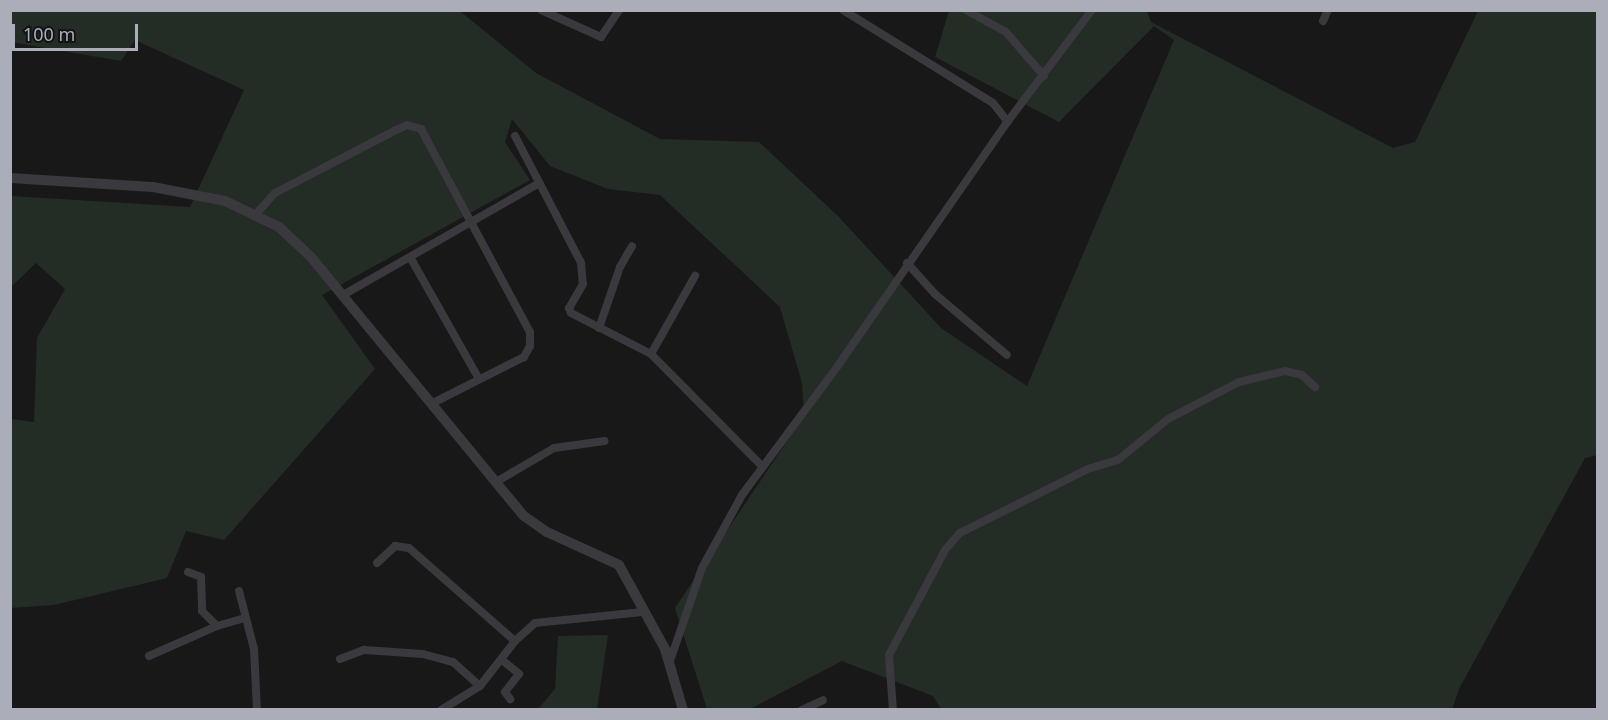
<!DOCTYPE html>
<style>
body{margin:0}
#map{position:relative;width:1608px;height:720px;overflow:hidden;background:#181819;font-family:"Noto Sans",sans-serif}
div>[style]{position:absolute}
.green>*{inset:0;background:#242c26}
.minor>*{height:8px;margin:-4px;padding:0 4px;transform-origin:4px;border-radius:4px;background:#39393e}
.tertiary>*{height:10px;margin:-5px;padding:0 5px;transform-origin:5px;border-radius:5px;background:#39393e}
span{translate:-50% -50%;white-space:nowrap;text-align:center;line-height:1.15;-webkit-text-stroke:4.5px #131315;paint-order:stroke}
.frame{position:absolute;inset:0;border:12px solid #abadb9;pointer-events:none}
.scale{position:absolute;left:12px;top:24px;width:126px;height:27px;box-sizing:border-box;border:3px solid #abadb9;border-top:0;padding-left:8px;font-size:18px;line-height:21px;white-space:nowrap;color:#abadb9;-webkit-text-stroke:4px #131315;paint-order:stroke}
</style>
<div id="map">
<div class="green">
<div style="clip-path:polygon(11px 11px,461px 12px,536px 73px,660px 139px,759px 142px,839px 217px,941px 328px,1027px 386px,1174px 40px,1154px 26px,1059px 122px,935px 57px,949px 11px,1147px 11px,1151px 22px,1393px 148px,1415px 142px,1478px 11px,1597px 11px,1597px 455px,1585px 458px,1459px 689px,1452px 709px,941px 709px,933px 696px,842px 661px,750px 709px,707px 709px,675px 608px,804px 416px,802px 383px,780px 307px,660px 195px,608px 189px,550px 166px,512px 119px,505px 142px,530px 180px,322px 295px,375px 369px,224px 540px,186px 531px,167px 578px,54px 605px,11px 608px,11px 419px,34px 422px,37px 338px,65px 289px,36px 263px,11px 287px,11px 196px,190px 207px,244px 90px,135px 40px,121px 61px,11px 42px)"></div>
<div style="clip-path:polygon(608px 635px,597px 709px,538px 709px,555px 689px,558px 636px)"></div>
</div>
<div class="minor">
<div style="left:541px;top:10px;width:66px;rotate:24.2deg"></div>
<div style="left:601px;top:37px;width:32px;rotate:-56deg"></div>
<div style="left:843px;top:10px;width:176px;rotate:31.8deg"></div>
<div style="left:993px;top:103px;width:24px;rotate:52deg"></div>
<div style="left:966px;top:10px;width:46px;rotate:28.8deg"></div>
<div style="left:1006px;top:32px;width:58px;rotate:49.2deg"></div>
<div style="left:1323px;top:21px;width:12px;rotate:-66deg"></div>
<div style="left:515px;top:136px;width:143px;rotate:62.5deg"></div>
<div style="left:581px;top:263px;width:21px;rotate:85deg"></div>
<div style="left:583px;top:284px;width:28px;rotate:120deg"></div>
<div style="left:569px;top:308px;width:5px;rotate:68deg"></div>
<div style="left:571px;top:313px;width:90px;rotate:27.1deg"></div>
<div style="left:651px;top:354px;width:159px;rotate:45.3deg"></div>
<div style="left:256px;top:214px;width:28px;rotate:-48deg"></div>
<div style="left:275px;top:193px;width:134px;rotate:-27.5deg"></div>
<div style="left:394px;top:131px;width:14px;rotate:-25deg"></div>
<div style="left:407px;top:125px;width:15px;rotate:16deg"></div>
<div style="left:421px;top:129px;width:230px;rotate:61.8deg"></div>
<div style="left:530px;top:332px;width:14px;rotate:90deg"></div>
<div style="left:530px;top:346px;width:13px;rotate:119deg"></div>
<div style="left:524px;top:357px;width:104px;rotate:153.2deg"></div>
<div style="left:410px;top:257px;width:140px;rotate:60.5deg"></div>
<div style="left:907px;top:263px;width:42px;rotate:47.9deg"></div>
<div style="left:935px;top:294px;width:94px;rotate:40.3deg"></div>
<div style="left:343px;top:295px;width:226px;rotate:-29.7deg"></div>
<div style="left:599px;top:328px;width:65px;rotate:-71deg"></div>
<div style="left:620px;top:267px;width:24px;rotate:-60deg"></div>
<div style="left:651px;top:354px;width:90px;rotate:-60.6deg"></div>
<div style="left:496px;top:482px;width:67px;rotate:-30.4deg"></div>
<div style="left:554px;top:448px;width:51px;rotate:-7.8deg"></div>
<div style="left:377px;top:563px;width:25px;rotate:-43deg"></div>
<div style="left:395px;top:546px;width:14px;rotate:8deg"></div>
<div style="left:409px;top:548px;width:141px;rotate:41.3deg"></div>
<div style="left:188px;top:572px;width:14px;rotate:21deg"></div>
<div style="left:201px;top:577px;width:34px;rotate:88deg"></div>
<div style="left:202px;top:611px;width:21px;rotate:45deg"></div>
<div style="left:239px;top:591px;width:60px;rotate:75.5deg"></div>
<div style="left:254px;top:649px;width:61px;rotate:87.2deg"></div>
<div style="left:149px;top:656px;width:74px;rotate:-23.8deg"></div>
<div style="left:217px;top:626px;width:29px;rotate:-16deg"></div>
<div style="left:340px;top:659px;width:26px;rotate:-21deg"></div>
<div style="left:364px;top:650px;width:59px;rotate:3.9deg"></div>
<div style="left:423px;top:654px;width:31px;rotate:15deg"></div>
<div style="left:453px;top:662px;width:36px;rotate:42deg"></div>
<div style="left:502px;top:660px;width:22px;rotate:39deg"></div>
<div style="left:519px;top:674px;width:23px;rotate:128deg"></div>
<div style="left:505px;top:692px;width:9px;rotate:54deg"></div>
<div style="left:670px;top:661px;width:98px;rotate:-71deg"></div>
<div style="left:702px;top:568px;width:83px;rotate:-61.3deg"></div>
<div style="left:742px;top:495px;width:159px;rotate:-53.4deg"></div>
<div style="left:837px;top:367px;width:295px;rotate:-55.2deg"></div>
<div style="left:1005px;top:125px;width:144px;rotate:-52.9deg"></div>
<div style="left:441px;top:710px;width:46px;rotate:-31.6deg"></div>
<div style="left:480px;top:686px;width:57px;rotate:-52.1deg"></div>
<div style="left:515px;top:641px;width:27px;rotate:-42deg"></div>
<div style="left:535px;top:623px;width:108px;rotate:-5.9deg"></div>
<div style="left:802px;top:710px;width:23px;rotate:-25deg"></div>
<div style="left:893px;top:710px;width:55px;rotate:-94.2deg"></div>
<div style="left:889px;top:655px;width:119px;rotate:-61.9deg"></div>
<div style="left:945px;top:550px;width:23px;rotate:-49deg"></div>
<div style="left:960px;top:533px;width:143px;rotate:-26.6deg"></div>
<div style="left:1088px;top:469px;width:31px;rotate:-17deg"></div>
<div style="left:1118px;top:460px;width:65px;rotate:-39.4deg"></div>
<div style="left:1168px;top:419px;width:80px;rotate:-27.5deg"></div>
<div style="left:1239px;top:382px;width:47px;rotate:-13.4deg"></div>
<div style="left:1285px;top:371px;width:17px;rotate:13deg"></div>
<div style="left:1302px;top:375px;width:18px;rotate:43deg"></div>
</div>
<div class="tertiary">
<div style="left:10px;top:178px;width:143px;rotate:3.6deg"></div>
<div style="left:153px;top:187px;width:73px;rotate:11deg"></div>
<div style="left:225px;top:201px;width:60px;rotate:25.7deg"></div>
<div style="left:279px;top:227px;width:44px;rotate:43.2deg"></div>
<div style="left:311px;top:257px;width:335px;rotate:50.6deg"></div>
<div style="left:524px;top:516px;width:28px;rotate:35deg"></div>
<div style="left:547px;top:532px;width:79px;rotate:24.6deg"></div>
<div style="left:619px;top:565px;width:96px;rotate:61.3deg"></div>
<div style="left:665px;top:649px;width:64px;rotate:73.6deg"></div>
</div>
<div class="frame"></div>
<div class="scale">100 m</div>
</div>
